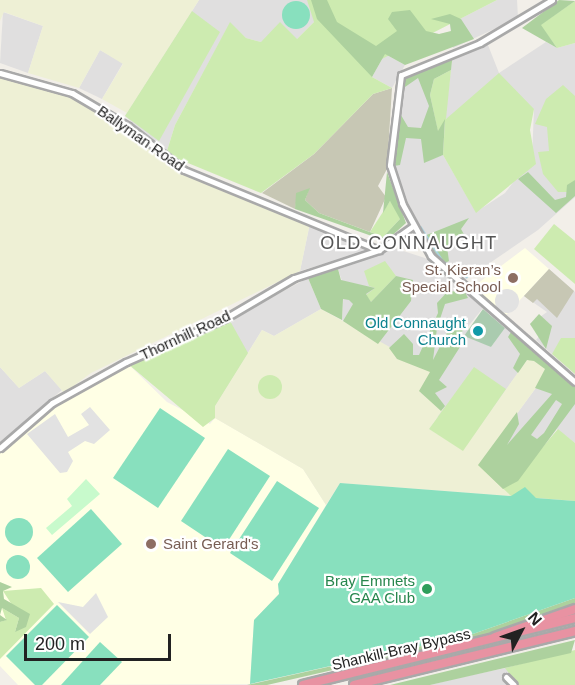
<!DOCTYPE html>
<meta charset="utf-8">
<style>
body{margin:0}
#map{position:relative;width:575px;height:685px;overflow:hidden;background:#f2efe9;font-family:Helvetica,sans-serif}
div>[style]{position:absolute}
.residential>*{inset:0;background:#e0dfdf}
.education>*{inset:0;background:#ffffe5}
.construction>*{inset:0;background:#c7c7b4}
.farmland>*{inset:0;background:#eef0d5}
.grass>*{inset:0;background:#cdebb0}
.round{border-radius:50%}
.forest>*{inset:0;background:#add19e}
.cemetery>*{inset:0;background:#aacbaf}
.park>*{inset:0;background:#c8facc}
.pitch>*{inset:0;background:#88e0be}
.parking>*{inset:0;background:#e2e2e2}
.stream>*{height:1.5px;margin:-0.75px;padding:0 0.75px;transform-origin:0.75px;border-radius:0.75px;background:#aad3df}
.roads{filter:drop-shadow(2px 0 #a9a9a9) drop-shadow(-2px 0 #a9a9a9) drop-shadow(0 2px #a9a9a9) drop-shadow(0 -2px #a9a9a9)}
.minor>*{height:5px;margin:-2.5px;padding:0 2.5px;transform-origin:2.5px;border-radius:2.5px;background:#fff}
.highway>*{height:8px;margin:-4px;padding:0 4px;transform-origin:4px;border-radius:4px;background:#e892a2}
.dots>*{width:16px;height:16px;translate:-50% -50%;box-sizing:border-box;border:3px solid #fff;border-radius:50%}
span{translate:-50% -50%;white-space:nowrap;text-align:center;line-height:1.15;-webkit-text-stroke:4.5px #fff;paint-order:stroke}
.street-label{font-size:15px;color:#222}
.education-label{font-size:15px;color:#785e54}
.right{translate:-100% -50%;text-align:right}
.left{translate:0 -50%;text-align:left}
.culture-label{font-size:15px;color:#0d838f}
.leisure-label{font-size:15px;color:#27864d}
.quarter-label{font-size:18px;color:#555;letter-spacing:1.5px}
.north{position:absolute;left:491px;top:601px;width:60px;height:60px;-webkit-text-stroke:4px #fff;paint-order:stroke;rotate:49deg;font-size:16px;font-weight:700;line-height:24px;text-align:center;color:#222}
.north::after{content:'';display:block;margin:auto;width:21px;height:27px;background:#222;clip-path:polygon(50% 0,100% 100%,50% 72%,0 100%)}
.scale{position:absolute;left:24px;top:634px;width:147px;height:27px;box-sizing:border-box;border:3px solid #222;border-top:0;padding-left:8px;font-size:18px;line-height:21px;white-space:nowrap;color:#222;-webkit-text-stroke:4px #fff;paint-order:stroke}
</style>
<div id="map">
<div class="residential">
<div style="clip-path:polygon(199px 0,311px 0,317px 19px,297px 39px,261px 42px,246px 38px,230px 23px,175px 125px,166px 154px,125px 116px)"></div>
<div style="clip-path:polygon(497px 0,517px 0,518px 18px,453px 48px,450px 24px)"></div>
<div style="clip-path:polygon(3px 12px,43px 26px,28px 73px,0 63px)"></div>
<div style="clip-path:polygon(486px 40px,499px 73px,546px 42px,557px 48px,575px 43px,575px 197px,538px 230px,465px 280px,434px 252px,395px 178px,399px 93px,423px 65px,438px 132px,429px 160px,443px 155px,476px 212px,505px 193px,532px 158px,534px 109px,445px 119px,453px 52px)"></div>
<div style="clip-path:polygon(100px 50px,123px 63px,102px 99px,79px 88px)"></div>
<div style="clip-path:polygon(385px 54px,405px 65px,392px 88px,372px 77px)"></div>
<div style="clip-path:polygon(310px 223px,371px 250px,300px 271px)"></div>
<div style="clip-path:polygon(394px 248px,425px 258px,483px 308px,466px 329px,491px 347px,505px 328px,534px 350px,463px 451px,388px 350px,342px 320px,344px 287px,338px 269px)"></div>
<div style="clip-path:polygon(549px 269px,575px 292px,575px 374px,536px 340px,541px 334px,530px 324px,547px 312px,524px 296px)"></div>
<div style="clip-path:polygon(308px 278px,321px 309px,274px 336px,262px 330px,215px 406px,215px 418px,128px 364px,212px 329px)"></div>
<div style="clip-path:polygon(552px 366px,575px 385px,575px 443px,557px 429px,524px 470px,493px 446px)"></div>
<div style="clip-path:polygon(0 367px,19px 388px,45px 371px,62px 390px,0 442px)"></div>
<div style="clip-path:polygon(519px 665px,575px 685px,430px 685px,458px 678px)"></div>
</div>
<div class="education">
<div style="clip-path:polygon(525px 248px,549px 269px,506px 315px,473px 287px)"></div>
<div style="clip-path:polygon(128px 364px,167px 402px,210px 424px,215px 418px,303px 469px,326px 505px,278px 584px,279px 594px,254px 620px,250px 684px,18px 685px,0 666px,0 453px,51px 406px)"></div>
</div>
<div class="construction">
<div style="clip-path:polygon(392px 88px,387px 169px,378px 186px,386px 197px,370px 232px,319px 213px,305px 200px,309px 189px,297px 197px,295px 209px,262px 193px,314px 154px,373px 94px)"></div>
<div style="clip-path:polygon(549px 269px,574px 291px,557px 318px,537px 299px,533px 303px,524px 296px)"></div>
</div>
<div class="farmland">
<div style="clip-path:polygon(0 0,199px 0,127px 113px,102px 99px,123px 64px,100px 50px,79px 88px,28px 73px,43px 26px,4px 12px,0 21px)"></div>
<div style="clip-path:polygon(0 75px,76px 97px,186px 175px,310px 223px,300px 271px,91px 373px,64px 393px,45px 371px,19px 388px,0 367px)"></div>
<div style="clip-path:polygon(321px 309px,435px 372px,421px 393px,443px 409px,429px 429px,463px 450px,534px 350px,552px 366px,479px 465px,511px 496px,340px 483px,326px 505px,303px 469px,215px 418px,215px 406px,262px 330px,274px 336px)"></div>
</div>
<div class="grass">
<div style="clip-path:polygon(307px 0,497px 0,376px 62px,372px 77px,392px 88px,373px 94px,314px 154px,261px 193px,166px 154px,175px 125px,230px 22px,246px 38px,261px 42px,280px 22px,297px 39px,314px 22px)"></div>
<div style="clip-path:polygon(575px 1px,575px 43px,557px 48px,540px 25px)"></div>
<div style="clip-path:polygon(192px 11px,220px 32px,159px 141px,125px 116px)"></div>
<div style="clip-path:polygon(451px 70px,446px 119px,499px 73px,534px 109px,530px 130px,536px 164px,476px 213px,443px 155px,445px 121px,438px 132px,430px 95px,434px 79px)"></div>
<div style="clip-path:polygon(563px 85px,575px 96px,575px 180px,567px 192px,558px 192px,543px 174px,538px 152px,549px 151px,547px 127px,535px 124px,546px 99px)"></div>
<div style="clip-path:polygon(390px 201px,399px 207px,400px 219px,383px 237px,370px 232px)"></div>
<div style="clip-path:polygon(554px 224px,575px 241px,575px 284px,534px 249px)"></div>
<div style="clip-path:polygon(385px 261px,396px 276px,371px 302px,366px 295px,375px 288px,369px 286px,364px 271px)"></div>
<div style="clip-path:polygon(229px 319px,248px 353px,215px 406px,215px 418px,203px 427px,128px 364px)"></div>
<div style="clip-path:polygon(561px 338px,575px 338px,575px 374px,552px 354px)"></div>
<div style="clip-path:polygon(474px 367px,506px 389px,463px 451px,429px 429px)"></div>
<div class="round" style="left:258px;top:375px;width:24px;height:24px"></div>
<div style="clip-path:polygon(558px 429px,575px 443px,575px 501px,511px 496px,478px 465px,524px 469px)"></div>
<div style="clip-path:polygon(41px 588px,54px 604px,0 659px,0 622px,6px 620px,2px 608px,19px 618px,15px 632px,29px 614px,14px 608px,3px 591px)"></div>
<div style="clip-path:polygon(575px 650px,575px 685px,518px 685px,505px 668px)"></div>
</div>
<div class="forest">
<div style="clip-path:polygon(311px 0,327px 0,337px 22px,376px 46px,397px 31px,388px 19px,392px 12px,410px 10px,426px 31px,439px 34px,451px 31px,450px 24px,431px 19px,450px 14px,461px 19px,474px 39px,405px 65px,385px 54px,372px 77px,317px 19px)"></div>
<div style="clip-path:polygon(559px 0,575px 1px,541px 25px,557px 48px,522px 28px)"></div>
<div style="clip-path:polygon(453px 52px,451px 70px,434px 79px,430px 95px,438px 131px,445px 119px,443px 155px,424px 163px,421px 139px,406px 138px,400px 165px,394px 166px,398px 110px,408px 127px,421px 128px,429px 106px,418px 78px,405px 87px,400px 87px,402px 81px)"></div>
<div style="clip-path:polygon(387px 172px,406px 223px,386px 241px,295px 209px,296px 193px,310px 188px,305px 200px,319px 213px,383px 237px,400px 219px,390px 201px,383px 213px)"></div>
<div style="clip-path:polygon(528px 172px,555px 200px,566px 197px,567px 185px,575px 180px,575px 196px,556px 213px,518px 179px)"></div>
<div style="clip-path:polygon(469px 218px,461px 229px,466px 238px,454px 235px,447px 247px,449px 261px,443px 264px,424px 236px)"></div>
<div style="clip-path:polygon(338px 269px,341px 280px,375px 288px,366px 294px,371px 302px,396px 276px,413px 280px,411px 301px,378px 344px,343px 321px,353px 304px,349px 300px,343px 299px,342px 320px,321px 309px,308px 278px)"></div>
<div style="clip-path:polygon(448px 291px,465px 292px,468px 298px,445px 304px,437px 328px,433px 360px,447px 333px,463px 327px,460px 347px,439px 380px,447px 387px,435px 393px,445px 406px,441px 411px,419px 391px,430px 372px,397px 359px,389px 348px,404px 334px,413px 344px,413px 355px,419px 355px,438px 313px,437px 303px)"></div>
<div style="clip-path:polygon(539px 314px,552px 326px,546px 349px,530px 324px)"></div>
<div style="clip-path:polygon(evenodd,511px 332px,575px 385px,575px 404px,518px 481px,503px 489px,478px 465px,517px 412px,519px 424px,507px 445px,552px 394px,535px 388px,545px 369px,534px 361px,527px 360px,518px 373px,513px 368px,520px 354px,508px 337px,511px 332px,556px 400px,562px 404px,544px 433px,537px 439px,531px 435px,556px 400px)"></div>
<div style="clip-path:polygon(0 582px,12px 587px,3px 591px,4px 599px,30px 614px,26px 627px,15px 632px,19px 618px,2px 608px,0 615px,7px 620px,0 622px)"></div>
<div style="clip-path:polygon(575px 598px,575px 604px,543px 617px,473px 638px,267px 685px,247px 685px,470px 635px)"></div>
<div style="clip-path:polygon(575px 640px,571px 653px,430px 685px,390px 685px)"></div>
</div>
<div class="cemetery">
<div style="clip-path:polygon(483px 309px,505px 328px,491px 347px,464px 336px)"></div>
</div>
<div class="park">
<div style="clip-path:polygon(86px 479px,100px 494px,52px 535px,46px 528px,72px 506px,67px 499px)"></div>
</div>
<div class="pitch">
<div class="round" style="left:282px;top:1px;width:28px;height:28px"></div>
<div style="clip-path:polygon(160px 408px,205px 438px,158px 508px,113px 478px)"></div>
<div style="clip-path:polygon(228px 449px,270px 476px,223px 549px,181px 521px)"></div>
<div style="clip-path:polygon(277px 481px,319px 508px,272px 581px,230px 553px)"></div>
<div style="clip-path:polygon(340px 483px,511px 496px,525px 487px,536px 498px,575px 501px,575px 598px,470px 635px,250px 684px,254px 620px,279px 594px,278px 584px)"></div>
<div style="clip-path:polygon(91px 509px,122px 544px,68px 592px,37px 558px)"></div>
<div class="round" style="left:5px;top:518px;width:28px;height:28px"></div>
<div class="round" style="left:6px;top:555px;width:24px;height:24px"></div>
<div style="clip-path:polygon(57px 605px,89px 637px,42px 685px,35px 685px,6px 656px)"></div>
<div style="clip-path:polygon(100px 642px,122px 662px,100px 685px,61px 685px)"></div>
</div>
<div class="parking">
<div class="round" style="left:495px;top:289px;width:24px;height:24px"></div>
<div style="clip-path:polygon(90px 407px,110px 430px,94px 444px,85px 441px,68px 452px,73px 461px,67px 472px,60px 473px,27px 434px,55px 414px,68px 437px,89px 425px,81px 414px)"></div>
<div style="clip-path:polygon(96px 593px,108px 617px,90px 634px,58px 602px,83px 607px)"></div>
</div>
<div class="stream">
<div style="left:421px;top:227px;width:40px;rotate:57.1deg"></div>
<div style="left:443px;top:261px;width:29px;rotate:34deg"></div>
</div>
<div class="roads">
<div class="minor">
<div style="left:552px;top:0;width:84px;rotate:149.2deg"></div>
<div style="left:480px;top:43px;width:85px;rotate:157.9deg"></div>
<div style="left:401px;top:75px;width:91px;rotate:97deg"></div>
<div style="left:390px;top:165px;width:40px;rotate:72deg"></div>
<div style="left:402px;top:203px;width:60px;rotate:61.3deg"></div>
<div style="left:431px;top:256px;width:191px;rotate:41.2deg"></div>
<div style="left:0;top:73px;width:75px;rotate:15.5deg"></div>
<div style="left:72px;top:93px;width:65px;rotate:30.5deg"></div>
<div style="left:128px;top:126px;width:71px;rotate:38.2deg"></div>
<div style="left:184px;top:170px;width:211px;rotate:22.3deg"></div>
<div style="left:0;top:448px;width:69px;rotate:-40.9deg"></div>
<div style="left:52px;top:403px;width:85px;rotate:-29deg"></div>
<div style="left:126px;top:362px;width:107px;rotate:-23.7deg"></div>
<div style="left:224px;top:319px;width:81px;rotate:-30.4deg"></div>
<div style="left:294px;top:278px;width:89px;rotate:-18.2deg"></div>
<div style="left:379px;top:250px;width:42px;rotate:-35.2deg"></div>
<div style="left:506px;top:677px;width:11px;rotate:45deg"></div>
</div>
<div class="highway">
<div style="left:495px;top:637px;width:85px;rotate:-19.3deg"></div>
<div style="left:303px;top:685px;width:280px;rotate:-13.8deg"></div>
<div style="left:354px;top:685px;width:228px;rotate:-13.7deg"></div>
</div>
</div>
<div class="dots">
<div style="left:513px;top:278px;background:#8d6e63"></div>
<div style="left:478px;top:331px;background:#0f9aa8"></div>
<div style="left:151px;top:544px;background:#8d6e63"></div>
<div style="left:427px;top:589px;background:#2e9e5b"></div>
</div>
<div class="street-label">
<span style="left:141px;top:138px;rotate:35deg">Ballyman Road</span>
<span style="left:185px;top:335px;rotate:-25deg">Thornhill Road</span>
<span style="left:401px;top:649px;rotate:-13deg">Shankill-Bray Bypass</span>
</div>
<div class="education-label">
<span class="right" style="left:501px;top:278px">St. Kieran’s<br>Special School</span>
<span class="left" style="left:163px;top:544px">Saint Gerard's</span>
</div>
<div class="culture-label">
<span class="right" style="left:466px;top:331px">Old Connaught<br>Church</span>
</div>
<div class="leisure-label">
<span class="right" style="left:415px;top:589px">Bray Emmets<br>GAA Club</span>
</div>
<div class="quarter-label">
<span style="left:409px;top:243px">OLD CONNAUGHT</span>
</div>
<div class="north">N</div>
<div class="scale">200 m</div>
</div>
